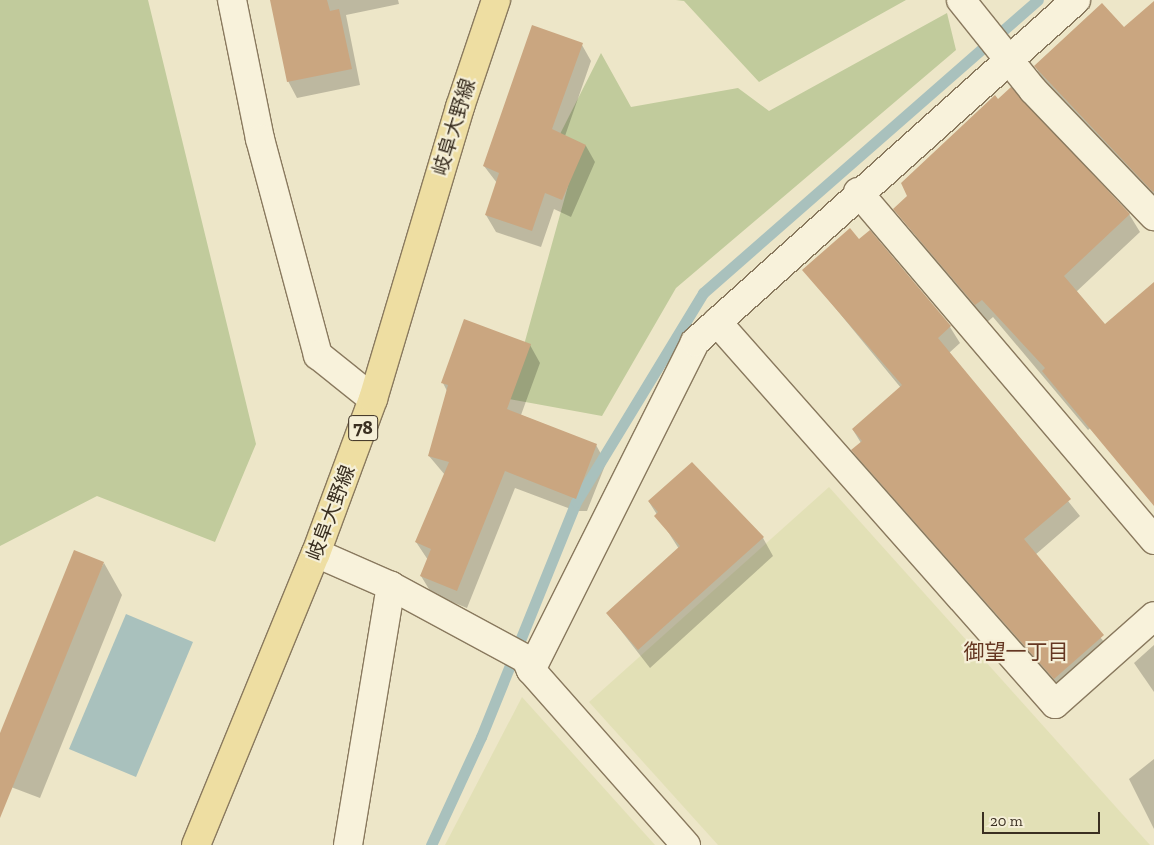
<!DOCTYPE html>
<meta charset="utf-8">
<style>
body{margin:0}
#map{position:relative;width:1154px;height:845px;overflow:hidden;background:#ede6c8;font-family:"Zilla Slab","Noto Sans JP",serif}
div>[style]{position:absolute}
.farmland>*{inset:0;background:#e2e0b6}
.green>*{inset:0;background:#c1cb9c}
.water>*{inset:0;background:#a9c1bd}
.shadow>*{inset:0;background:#0003}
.stream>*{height:11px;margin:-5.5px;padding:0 5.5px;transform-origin:5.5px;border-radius:5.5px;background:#a9c1bd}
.building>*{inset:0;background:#caa680}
.roads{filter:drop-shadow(1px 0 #89795e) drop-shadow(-1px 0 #89795e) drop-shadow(0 1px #89795e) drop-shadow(0 -1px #89795e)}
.minor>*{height:28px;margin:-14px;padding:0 14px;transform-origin:14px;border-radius:14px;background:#f8f2db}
.primary>*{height:28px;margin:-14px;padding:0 14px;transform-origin:14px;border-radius:14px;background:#eedea2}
span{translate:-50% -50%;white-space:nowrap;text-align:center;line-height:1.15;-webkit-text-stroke:4.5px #f5efd7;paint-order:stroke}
.shield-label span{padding:1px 4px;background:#f5efd7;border:1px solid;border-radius:4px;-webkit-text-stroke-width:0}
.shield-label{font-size:19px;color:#3a2f21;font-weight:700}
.street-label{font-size:20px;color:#3a2f21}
.neighbourhood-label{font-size:21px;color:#653722}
.scale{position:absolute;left:982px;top:812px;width:118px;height:22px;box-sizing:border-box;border:2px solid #3a2f21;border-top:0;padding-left:6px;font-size:15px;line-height:18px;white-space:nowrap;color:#3a2f21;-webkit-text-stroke:4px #f5efd7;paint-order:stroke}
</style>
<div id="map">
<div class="farmland">
<div style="clip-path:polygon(829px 487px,1150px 845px,718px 845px,589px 702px)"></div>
<div style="clip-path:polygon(522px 697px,655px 845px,445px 845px)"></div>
</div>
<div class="green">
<div style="clip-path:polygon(0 0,148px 0,256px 444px,215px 542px,97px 496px,0 546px)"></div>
<div style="clip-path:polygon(676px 0,906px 0,759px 82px,684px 1px)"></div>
<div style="clip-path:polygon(947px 13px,956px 50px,676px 288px,602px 416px,509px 399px,576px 157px,558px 138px,601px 53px,631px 107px,738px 88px,769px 111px)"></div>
</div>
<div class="water">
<div style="clip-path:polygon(126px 614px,193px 642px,136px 777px,69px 749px)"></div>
</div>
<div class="shadow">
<div style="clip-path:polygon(272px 0,398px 0,399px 4px,346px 15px,360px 85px,297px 98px,288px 81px)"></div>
<div style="clip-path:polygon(1154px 3px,1154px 199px,1045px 83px,1035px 66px,1124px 29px)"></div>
<div style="clip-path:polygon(582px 45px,591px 61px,565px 136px,586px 146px,595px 162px,571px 217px,554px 209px,541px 247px,496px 232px,486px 215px,497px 183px,484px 166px)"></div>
<div style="clip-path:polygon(894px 209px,1129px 214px,1140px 232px,1076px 292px,1105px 325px,1154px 284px,1154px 499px,1093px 426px,1088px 430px,993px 317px,986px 323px)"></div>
<div style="clip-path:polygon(859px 241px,950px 327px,960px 343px,949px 353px,1080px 516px,1035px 555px,1112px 652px,1064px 695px,862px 467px,853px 450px,861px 443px,853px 430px,901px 388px,804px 270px)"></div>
<div style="clip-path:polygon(530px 345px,540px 363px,521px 415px,596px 445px,606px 463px,587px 511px,576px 511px,515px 488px,467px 608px,432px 594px,421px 576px,428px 560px,416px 542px,445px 475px,429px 456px,447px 391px,443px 383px)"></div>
<div style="clip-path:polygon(692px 464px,763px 538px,773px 556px,650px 668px,608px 614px,679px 549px,649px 502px)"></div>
<div style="clip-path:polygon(104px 563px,122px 595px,40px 798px,11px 787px,0 768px,0 736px)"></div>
<div style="clip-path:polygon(1154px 645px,1154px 692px,1134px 663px)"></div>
<div style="clip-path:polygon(1154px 759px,1154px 829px,1129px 779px)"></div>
</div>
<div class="stream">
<div style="left:431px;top:845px;width:119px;rotate:-65.2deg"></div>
<div style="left:481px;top:737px;width:253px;rotate:-68deg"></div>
<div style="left:576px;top:502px;width:245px;rotate:-58.7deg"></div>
<div style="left:703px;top:293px;width:445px;rotate:-41.2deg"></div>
</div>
<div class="building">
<div style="clip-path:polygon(270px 0,327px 0,330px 11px,339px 9px,352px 69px,287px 82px)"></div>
<div style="clip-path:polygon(1154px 1px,1154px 191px,1153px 192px,1034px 66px,1102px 3px,1124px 27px)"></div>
<div style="clip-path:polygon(532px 25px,583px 43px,552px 129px,586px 145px,562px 200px,545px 193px,532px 231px,485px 215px,499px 173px,483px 166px)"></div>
<div style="clip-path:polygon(1011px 87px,1130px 214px,1064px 276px,1105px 324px,1154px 282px,1154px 506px,1042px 371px,1045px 368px,982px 300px,975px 305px,893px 209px,907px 196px,901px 183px,995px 95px,998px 99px)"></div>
<div style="clip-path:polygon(850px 228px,859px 239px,870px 230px,951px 326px,938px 338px,1071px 499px,1024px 539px,1104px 635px,1054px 679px,851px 450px,862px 441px,852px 429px,902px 385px,802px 270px)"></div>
<div style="clip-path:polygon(464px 319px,531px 344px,507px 409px,597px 444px,576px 499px,505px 471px,457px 591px,420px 576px,431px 549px,415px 542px,449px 462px,428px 456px,448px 385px,441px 383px)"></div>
<div style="clip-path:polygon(692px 462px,764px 537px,638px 650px,606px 613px,680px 546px,654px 516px,658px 512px,648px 501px)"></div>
<div style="clip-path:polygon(74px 550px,104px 562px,0 818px,0 733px)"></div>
</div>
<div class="roads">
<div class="minor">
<div style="left:232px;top:0;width:142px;rotate:78.6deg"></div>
<div style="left:260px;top:139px;width:224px;rotate:75deg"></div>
<div style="left:318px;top:355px;width:70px;rotate:38.7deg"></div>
<div style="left:961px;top:0;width:115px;rotate:51.3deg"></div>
<div style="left:1033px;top:90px;width:175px;rotate:46.2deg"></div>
<div style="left:858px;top:192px;width:457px;rotate:49.6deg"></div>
<div style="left:717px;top:322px;width:510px;rotate:48.5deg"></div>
<div style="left:1055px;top:704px;width:132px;rotate:-41.6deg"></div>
<div style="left:316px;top:553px;width:82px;rotate:23.7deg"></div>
<div style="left:391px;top:586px;width:153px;rotate:28.4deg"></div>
<div style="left:526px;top:659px;width:12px;rotate:66deg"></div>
<div style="left:531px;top:670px;width:234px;rotate:48.5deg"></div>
<div style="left:531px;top:670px;width:367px;rotate:-63.4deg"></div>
<div style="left:695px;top:342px;width:512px;rotate:-41.91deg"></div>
<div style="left:348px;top:845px;width:263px;rotate:-80.6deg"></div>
</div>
<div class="primary">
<div style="left:196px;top:845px;width:316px;rotate:-67.7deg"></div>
<div style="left:316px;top:553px;width:164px;rotate:-69.7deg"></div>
<div style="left:373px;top:399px;width:305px;rotate:-73.4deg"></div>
<div style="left:460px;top:107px;width:113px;rotate:-71.4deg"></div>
</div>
</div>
<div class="shield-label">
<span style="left:363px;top:428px">78</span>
</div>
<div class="street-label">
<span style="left:454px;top:127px;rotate:-73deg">岐阜大野線</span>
<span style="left:331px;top:513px;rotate:-69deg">岐阜大野線</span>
</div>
<div class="neighbourhood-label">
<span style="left:1016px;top:652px">御望一丁目</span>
</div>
<div class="scale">20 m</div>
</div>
